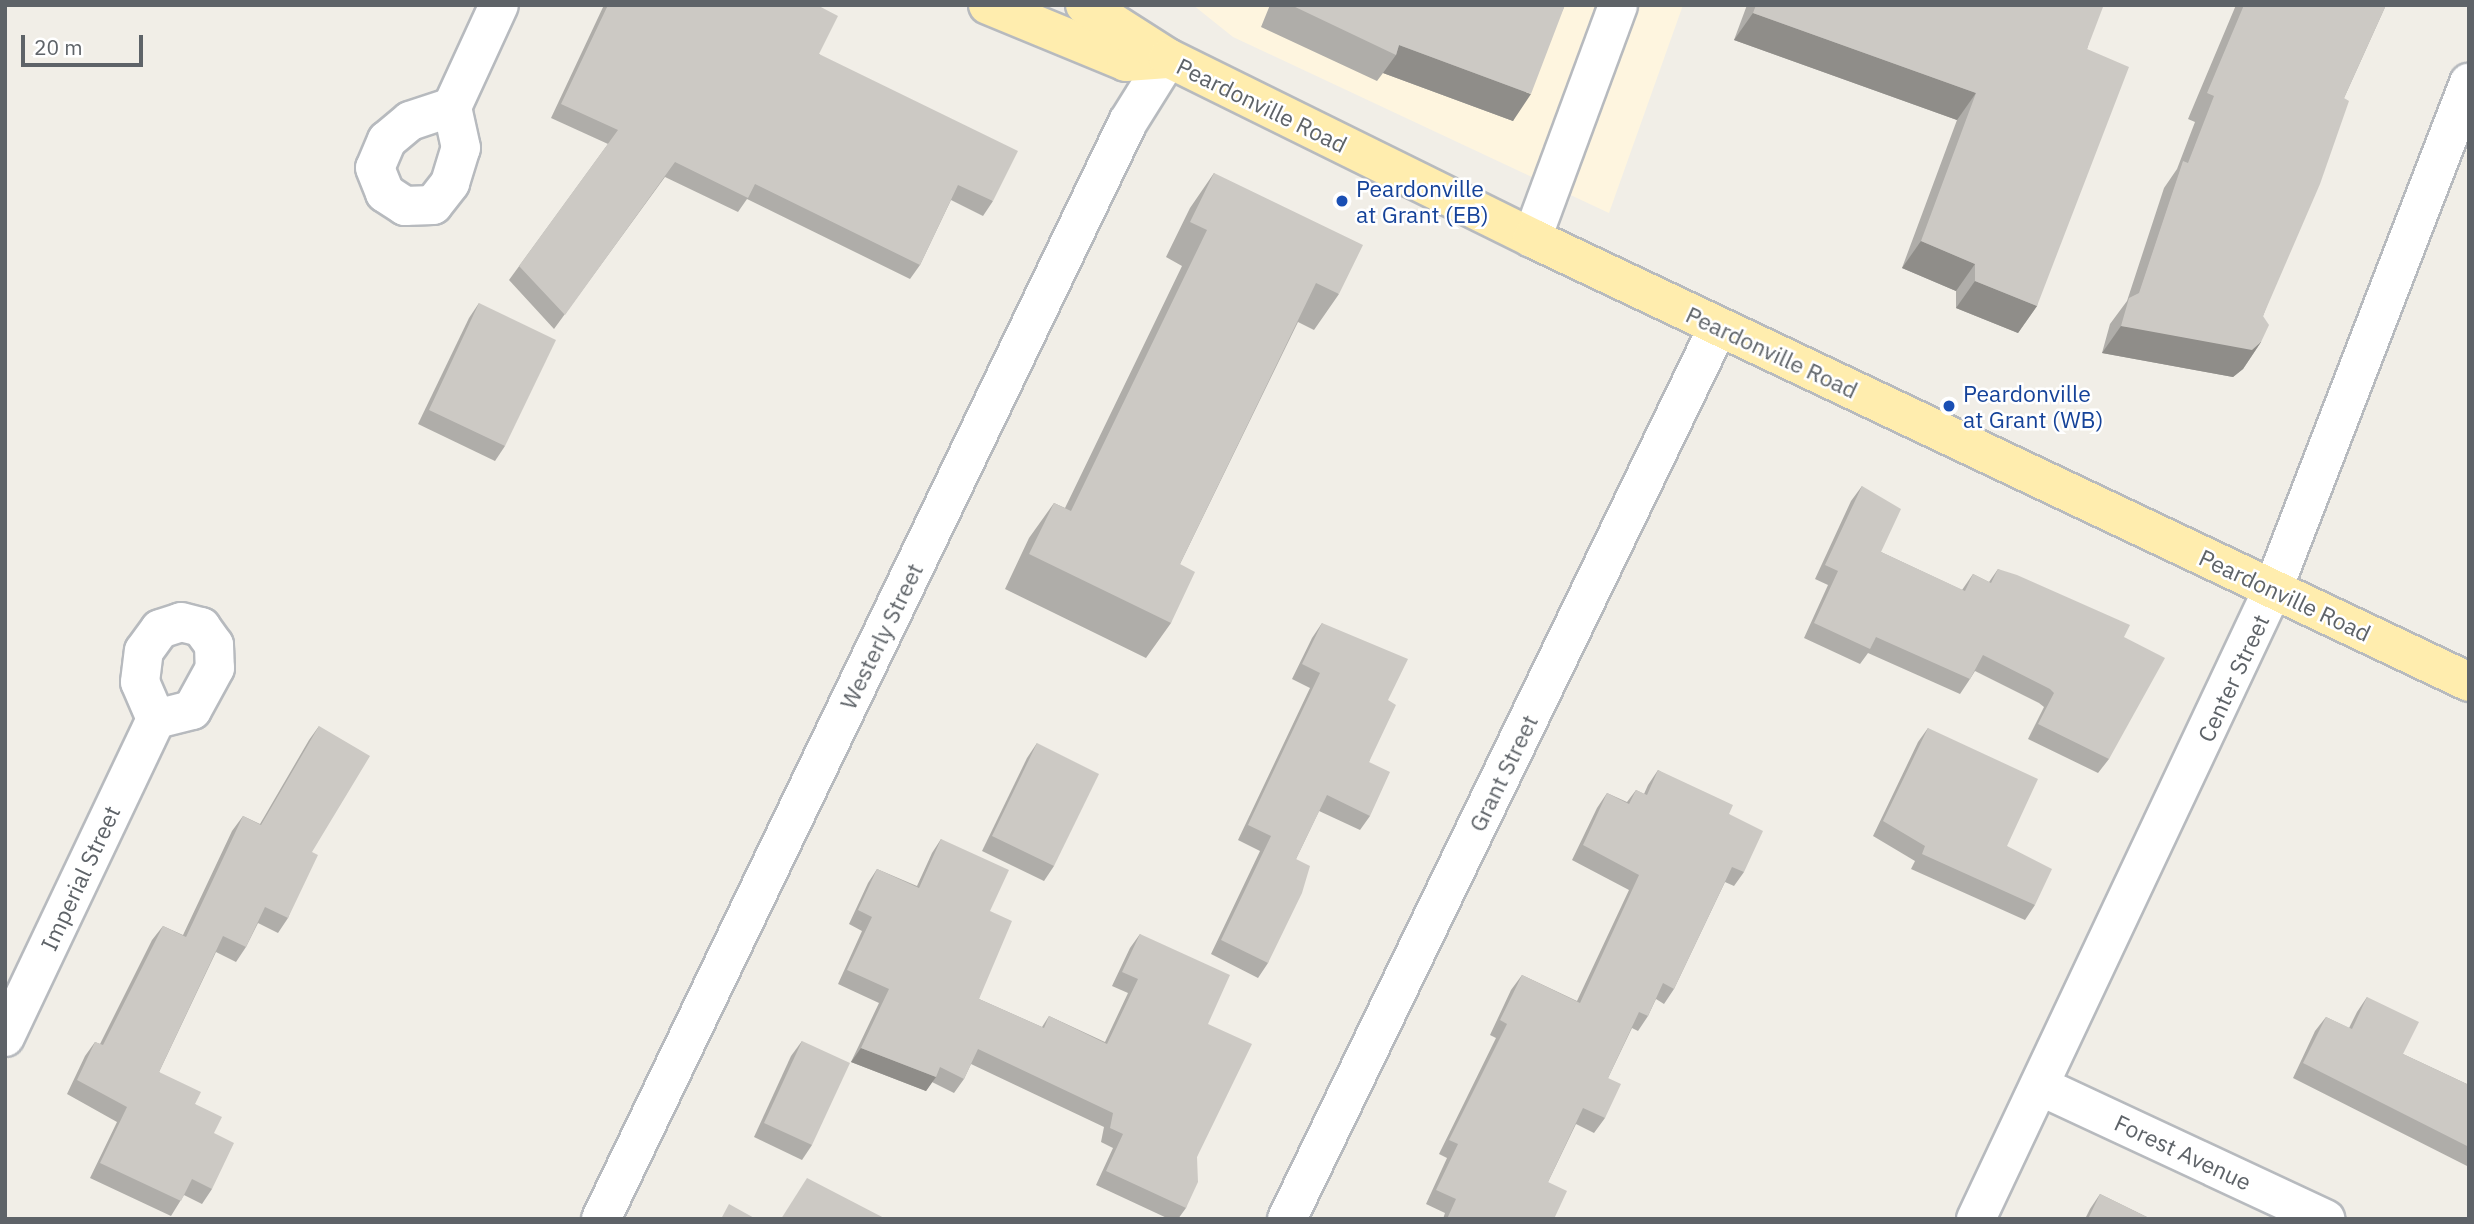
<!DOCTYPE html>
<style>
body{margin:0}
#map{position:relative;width:2474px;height:1224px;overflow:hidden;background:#f1eee7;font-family:"IBM Plex Sans",sans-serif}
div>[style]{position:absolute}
.commercial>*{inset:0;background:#fef5df}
.roads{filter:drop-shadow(2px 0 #b7babe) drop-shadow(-2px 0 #b7babe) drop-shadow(0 2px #b7babe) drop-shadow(0 -2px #b7babe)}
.minor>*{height:38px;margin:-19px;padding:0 19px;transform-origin:19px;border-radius:19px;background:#fff}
.major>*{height:38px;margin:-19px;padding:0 19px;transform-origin:19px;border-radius:19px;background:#ffedae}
.wall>*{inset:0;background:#afada9}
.shaded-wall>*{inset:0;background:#8f8d89}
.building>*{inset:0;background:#ccc9c4}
.dots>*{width:19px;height:19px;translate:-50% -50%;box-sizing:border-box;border:4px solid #fff;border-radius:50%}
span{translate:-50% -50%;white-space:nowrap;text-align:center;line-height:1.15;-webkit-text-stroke:5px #fff;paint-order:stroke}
.street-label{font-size:23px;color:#5e6368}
.transit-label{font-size:23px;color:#164399}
.left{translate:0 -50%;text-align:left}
.frame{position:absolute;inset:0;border:7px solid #5e6368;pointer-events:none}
.scale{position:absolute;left:21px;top:35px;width:122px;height:32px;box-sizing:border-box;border:4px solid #5e6368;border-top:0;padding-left:9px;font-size:21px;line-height:24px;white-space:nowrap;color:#5e6368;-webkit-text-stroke:5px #fff;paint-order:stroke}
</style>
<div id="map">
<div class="commercial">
<div style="clip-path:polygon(1193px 5px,1683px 5px,1609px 213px,1233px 37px)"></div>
</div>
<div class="roads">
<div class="minor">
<div style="left:452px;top:107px;width:44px;rotate:161.6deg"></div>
<div style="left:410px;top:121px;width:30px;rotate:140deg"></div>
<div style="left:387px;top:140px;width:30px;rotate:113deg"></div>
<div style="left:375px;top:168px;width:27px;rotate:68deg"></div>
<div style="left:385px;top:193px;width:24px;rotate:33deg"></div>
<div style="left:405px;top:206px;width:28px;rotate:-2deg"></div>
<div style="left:433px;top:205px;width:28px;rotate:-52deg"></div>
<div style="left:450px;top:183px;width:37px;rotate:-73deg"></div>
<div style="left:461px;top:148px;width:42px;rotate:-102.4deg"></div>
<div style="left:452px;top:107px;width:112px;rotate:-65.3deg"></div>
<div style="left:1532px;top:238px;width:248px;rotate:-69.7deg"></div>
<div style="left:181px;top:622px;width:21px;rotate:14deg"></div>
<div style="left:201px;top:627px;width:22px;rotate:54deg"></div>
<div style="left:214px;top:645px;width:23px;rotate:88deg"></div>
<div style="left:215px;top:668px;width:48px;rotate:118.7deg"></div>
<div style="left:192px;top:710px;width:37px;rotate:166deg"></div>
<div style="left:156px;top:719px;width:40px;rotate:-113.4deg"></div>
<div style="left:140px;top:682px;width:31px;rotate:-83deg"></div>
<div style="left:144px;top:651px;width:27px;rotate:-54deg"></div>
<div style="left:160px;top:629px;width:22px;rotate:-18deg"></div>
<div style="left:5px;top:1037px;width:352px;rotate:-64.6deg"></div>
<div style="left:2040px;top:1086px;width:315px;rotate:25deg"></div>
<div style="left:601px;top:1219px;width:1217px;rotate:-64.34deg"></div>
<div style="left:1128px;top:122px;width:75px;rotate:-58deg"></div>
<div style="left:1287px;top:1219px;width:991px;rotate:-64.21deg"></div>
<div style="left:1976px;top:1219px;width:696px;rotate:-64.76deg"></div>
<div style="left:2273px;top:589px;width:543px;rotate:-68.83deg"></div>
</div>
<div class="major">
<div style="left:988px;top:5px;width:149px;rotate:22.4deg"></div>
<div style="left:1126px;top:62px;width:41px;rotate:-4.2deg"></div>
<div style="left:1085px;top:5px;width:98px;rotate:32.6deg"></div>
<div style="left:1168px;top:58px;width:406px;rotate:26.3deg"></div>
<div style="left:1532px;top:238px;width:1037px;rotate:25.35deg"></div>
</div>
</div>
<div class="wall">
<div style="clip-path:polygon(604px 5px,817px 5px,819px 54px,993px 201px,983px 216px,951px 200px,920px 265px,910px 279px,747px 199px,738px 212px,665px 177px,554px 329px,509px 280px,608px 144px,551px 118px)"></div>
<div style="clip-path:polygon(1270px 5px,1565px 5px,1513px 121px,1383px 73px,1377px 81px,1261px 27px)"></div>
<div style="clip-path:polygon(1747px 5px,2100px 5px,2087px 49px,2037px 306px,2018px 333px,1956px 308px,1956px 291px,1902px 268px,1957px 120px,1734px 40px)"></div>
<div style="clip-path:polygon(2236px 5px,2386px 5px,2344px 98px,2263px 316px,2261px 342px,2243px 369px,2233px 377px,2102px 353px,2110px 324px,2127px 301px,2164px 188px,2177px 169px,2195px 122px,2188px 119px)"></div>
<div style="clip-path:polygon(1214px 173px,1339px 294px,1314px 330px,1298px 322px,1180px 564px,1171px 623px,1146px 658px,1005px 589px,1029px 538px,1054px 503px,1065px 508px,1182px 266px,1166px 257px,1190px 208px)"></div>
<div style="clip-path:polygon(479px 303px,505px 446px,495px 461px,418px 424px,469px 318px)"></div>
<div style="clip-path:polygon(1862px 486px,1881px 552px,1962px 590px,1973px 574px,1989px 582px,1998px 569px,2124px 637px,2109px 759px,2098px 773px,2028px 739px,2044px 707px,2039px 703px,1975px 671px,1970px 679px,1960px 694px,1868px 653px,1860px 664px,1804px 638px,1828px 585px,1815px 579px,1851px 501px)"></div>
<div style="clip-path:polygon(1322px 623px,1388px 700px,1369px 762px,1370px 816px,1360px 830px,1319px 811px,1296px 859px,1268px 963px,1258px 978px,1211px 954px,1260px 851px,1238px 840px,1310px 688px,1292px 679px,1312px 638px)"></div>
<div style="clip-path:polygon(319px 726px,312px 852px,288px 918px,278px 933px,258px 923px,246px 947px,236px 962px,216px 952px,159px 1072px,195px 1104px,214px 1133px,212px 1189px,202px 1204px,184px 1195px,171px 1216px,90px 1178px,117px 1122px,67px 1094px,85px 1056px,95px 1042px,100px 1044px,152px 940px,163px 926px,183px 935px,232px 831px,243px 816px,260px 824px,309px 740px)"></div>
<div style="clip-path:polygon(1928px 728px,2007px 846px,2035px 905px,2025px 920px,1911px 869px,1915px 861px,1873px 836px,1918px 742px)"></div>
<div style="clip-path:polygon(1037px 743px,1054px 866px,1044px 881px,982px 851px,1027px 758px)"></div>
<div style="clip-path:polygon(1658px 770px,1729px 814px,1744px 872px,1734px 886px,1725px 882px,1674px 989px,1664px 1004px,1656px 999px,1648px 1016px,1638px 1031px,1632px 1028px,1608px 1078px,1605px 1118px,1594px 1133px,1576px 1124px,1548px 1182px,1554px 1219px,1443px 1219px,1445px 1213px,1426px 1204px,1447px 1158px,1439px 1154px,1496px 1038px,1490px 1035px,1511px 990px,1522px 975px,1577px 1001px,1629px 890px,1572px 860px,1597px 808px,1607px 793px,1627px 802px,1636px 790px,1644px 794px,1648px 785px)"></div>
<div style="clip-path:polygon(941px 839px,990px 911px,979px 999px,1042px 1027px,1049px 1016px,1105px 1042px,1128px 993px,1112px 986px,1130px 948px,1140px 934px,1208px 1024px,1197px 1157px,1186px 1208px,1178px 1219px,1169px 1219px,1096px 1185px,1113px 1148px,1101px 1142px,1104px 1127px,971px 1064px,964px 1079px,954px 1093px,932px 1082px,926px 1091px,851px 1062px,879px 1003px,838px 984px,862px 931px,849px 924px,868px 883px,877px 869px,917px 886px,932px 853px)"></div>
<div style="clip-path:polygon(2367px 997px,2403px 1054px,2469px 1085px,2469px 1167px,2293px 1078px,2315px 1031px,2326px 1017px,2349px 1028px,2357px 1012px)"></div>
<div style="clip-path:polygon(802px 1041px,812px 1145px,802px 1160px,754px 1137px,791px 1056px)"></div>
<div style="clip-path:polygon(2100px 1194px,2151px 1219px,2085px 1219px,2090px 1209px)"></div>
</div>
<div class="shaded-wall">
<div style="clip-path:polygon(1753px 13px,1976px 93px,1957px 120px,1734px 40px)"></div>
<div style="clip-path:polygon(1399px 45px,1531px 94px,1513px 121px,1383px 73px,1396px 55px)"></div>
<div style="clip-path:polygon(1921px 241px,1975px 264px,1956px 291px,1902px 268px)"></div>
<div style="clip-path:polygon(1975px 281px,2037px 306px,2018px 333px,1956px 308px)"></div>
<div style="clip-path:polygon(2121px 326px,2261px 342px,2243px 369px,2233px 377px,2102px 353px)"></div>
<div style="clip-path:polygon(861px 1048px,936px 1077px,926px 1091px,851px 1062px)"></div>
</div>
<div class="building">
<div style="clip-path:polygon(608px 5px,817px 5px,838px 16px,819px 54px,1018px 151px,993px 201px,958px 185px,920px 265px,755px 184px,748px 198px,675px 162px,565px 315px,519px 266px,618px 130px,561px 104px)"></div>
<div style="clip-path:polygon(1291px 5px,1565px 5px,1531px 94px,1399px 45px,1396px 55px)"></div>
<div style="clip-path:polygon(1756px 5px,2100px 5px,2103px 7px,2087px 49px,2129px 67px,2037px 306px,1975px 281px,1975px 264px,1921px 241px,1976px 93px,1753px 13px)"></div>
<div style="clip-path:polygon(2244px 5px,2386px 5px,2344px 98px,2349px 101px,2320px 184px,2263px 316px,2269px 325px,2261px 342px,2252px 350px,2121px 326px,2129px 298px,2139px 293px,2183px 161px,2188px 163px,2214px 96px,2207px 93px)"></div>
<div style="clip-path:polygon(1214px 173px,1363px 245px,1339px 294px,1316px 283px,1180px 564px,1195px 572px,1171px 623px,1029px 554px,1054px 503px,1071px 511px,1207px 230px,1190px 222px)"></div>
<div style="clip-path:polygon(479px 303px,556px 340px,505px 446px,429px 410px)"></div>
<div style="clip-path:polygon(1862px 486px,1901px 509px,1881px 552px,1965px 591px,1973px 574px,1991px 583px,1998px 569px,2017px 575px,2130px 625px,2124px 637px,2165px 658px,2109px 759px,2038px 724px,2054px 693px,2050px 689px,1983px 655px,1970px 679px,1876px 637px,1870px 649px,1814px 623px,1838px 571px,1825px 565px)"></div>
<div style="clip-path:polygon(1322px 623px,1408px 659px,1388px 700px,1396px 705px,1369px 762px,1390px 772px,1370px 816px,1327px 795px,1296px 859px,1310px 866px,1302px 893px,1268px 963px,1221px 940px,1271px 836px,1248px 825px,1320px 673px,1302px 664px)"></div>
<div style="clip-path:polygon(319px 726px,370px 756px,312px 852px,318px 855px,288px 918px,265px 907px,246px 947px,223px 936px,159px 1072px,201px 1092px,195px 1104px,222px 1117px,214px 1133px,234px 1143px,212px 1189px,192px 1179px,181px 1201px,100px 1163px,127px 1107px,77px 1080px,95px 1042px,103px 1045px,163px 926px,186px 937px,243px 816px,261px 825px)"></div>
<div style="clip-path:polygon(1928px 728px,2038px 779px,2007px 846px,2052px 869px,2035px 905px,1922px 854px,1925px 846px,1883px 821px)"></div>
<div style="clip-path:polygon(1037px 743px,1099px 774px,1054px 866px,992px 836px)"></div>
<div style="clip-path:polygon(1658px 770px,1733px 805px,1729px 814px,1763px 831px,1744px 872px,1732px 867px,1674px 989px,1663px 983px,1648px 1016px,1639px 1012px,1608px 1078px,1621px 1084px,1605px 1118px,1583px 1108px,1548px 1182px,1567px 1191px,1554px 1219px,1447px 1219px,1456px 1199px,1436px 1190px,1458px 1144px,1449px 1140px,1507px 1024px,1500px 1020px,1522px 975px,1580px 1003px,1639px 875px,1583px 845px,1607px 793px,1629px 804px,1636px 790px,1647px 795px)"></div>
<div style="clip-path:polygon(941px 839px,1009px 870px,990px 911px,1012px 921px,979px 999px,1044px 1028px,1049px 1016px,1107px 1044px,1138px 979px,1122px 972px,1140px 934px,1230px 975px,1208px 1024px,1252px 1044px,1197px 1157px,1198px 1182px,1186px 1208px,1106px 1171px,1123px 1134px,1110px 1128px,1113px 1113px,978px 1049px,964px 1079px,940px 1067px,936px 1077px,861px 1048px,889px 989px,847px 970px,872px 917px,858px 910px,877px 869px,919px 888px)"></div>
<div style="clip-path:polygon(2367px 997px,2419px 1022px,2403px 1054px,2469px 1085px,2469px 1147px,2303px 1063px,2326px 1017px,2352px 1029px)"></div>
<div style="clip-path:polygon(802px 1041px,850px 1063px,812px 1145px,764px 1123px)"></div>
<div style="clip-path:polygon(807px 1178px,886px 1219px,781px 1219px)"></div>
<div style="clip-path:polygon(2100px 1194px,2151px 1219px,2088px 1219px)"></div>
<div style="clip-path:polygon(729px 1204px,756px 1219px,721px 1219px)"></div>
</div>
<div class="dots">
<div style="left:1342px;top:201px;background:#1a4fb4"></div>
<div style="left:1949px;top:406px;background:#1a4fb4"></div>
</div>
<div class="street-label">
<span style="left:1262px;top:105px;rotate:26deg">Peardonville Road</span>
<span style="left:1772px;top:352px;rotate:25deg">Peardonville Road</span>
<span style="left:2285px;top:595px;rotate:25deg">Peardonville Road</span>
<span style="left:881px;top:636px;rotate:-64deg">Westerly Street</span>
<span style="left:2233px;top:678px;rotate:-65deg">Center Street</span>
<span style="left:1503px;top:773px;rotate:-64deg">Grant Street</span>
<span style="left:80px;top:878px;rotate:-65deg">Imperial Street</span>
<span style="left:2183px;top:1152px;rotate:25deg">Forest Avenue</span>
</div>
<div class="transit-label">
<span class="left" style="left:1356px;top:201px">Peardonville<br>at Grant (EB)</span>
<span class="left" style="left:1963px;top:406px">Peardonville<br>at Grant (WB)</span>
</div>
<div class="frame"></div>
<div class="scale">20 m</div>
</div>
